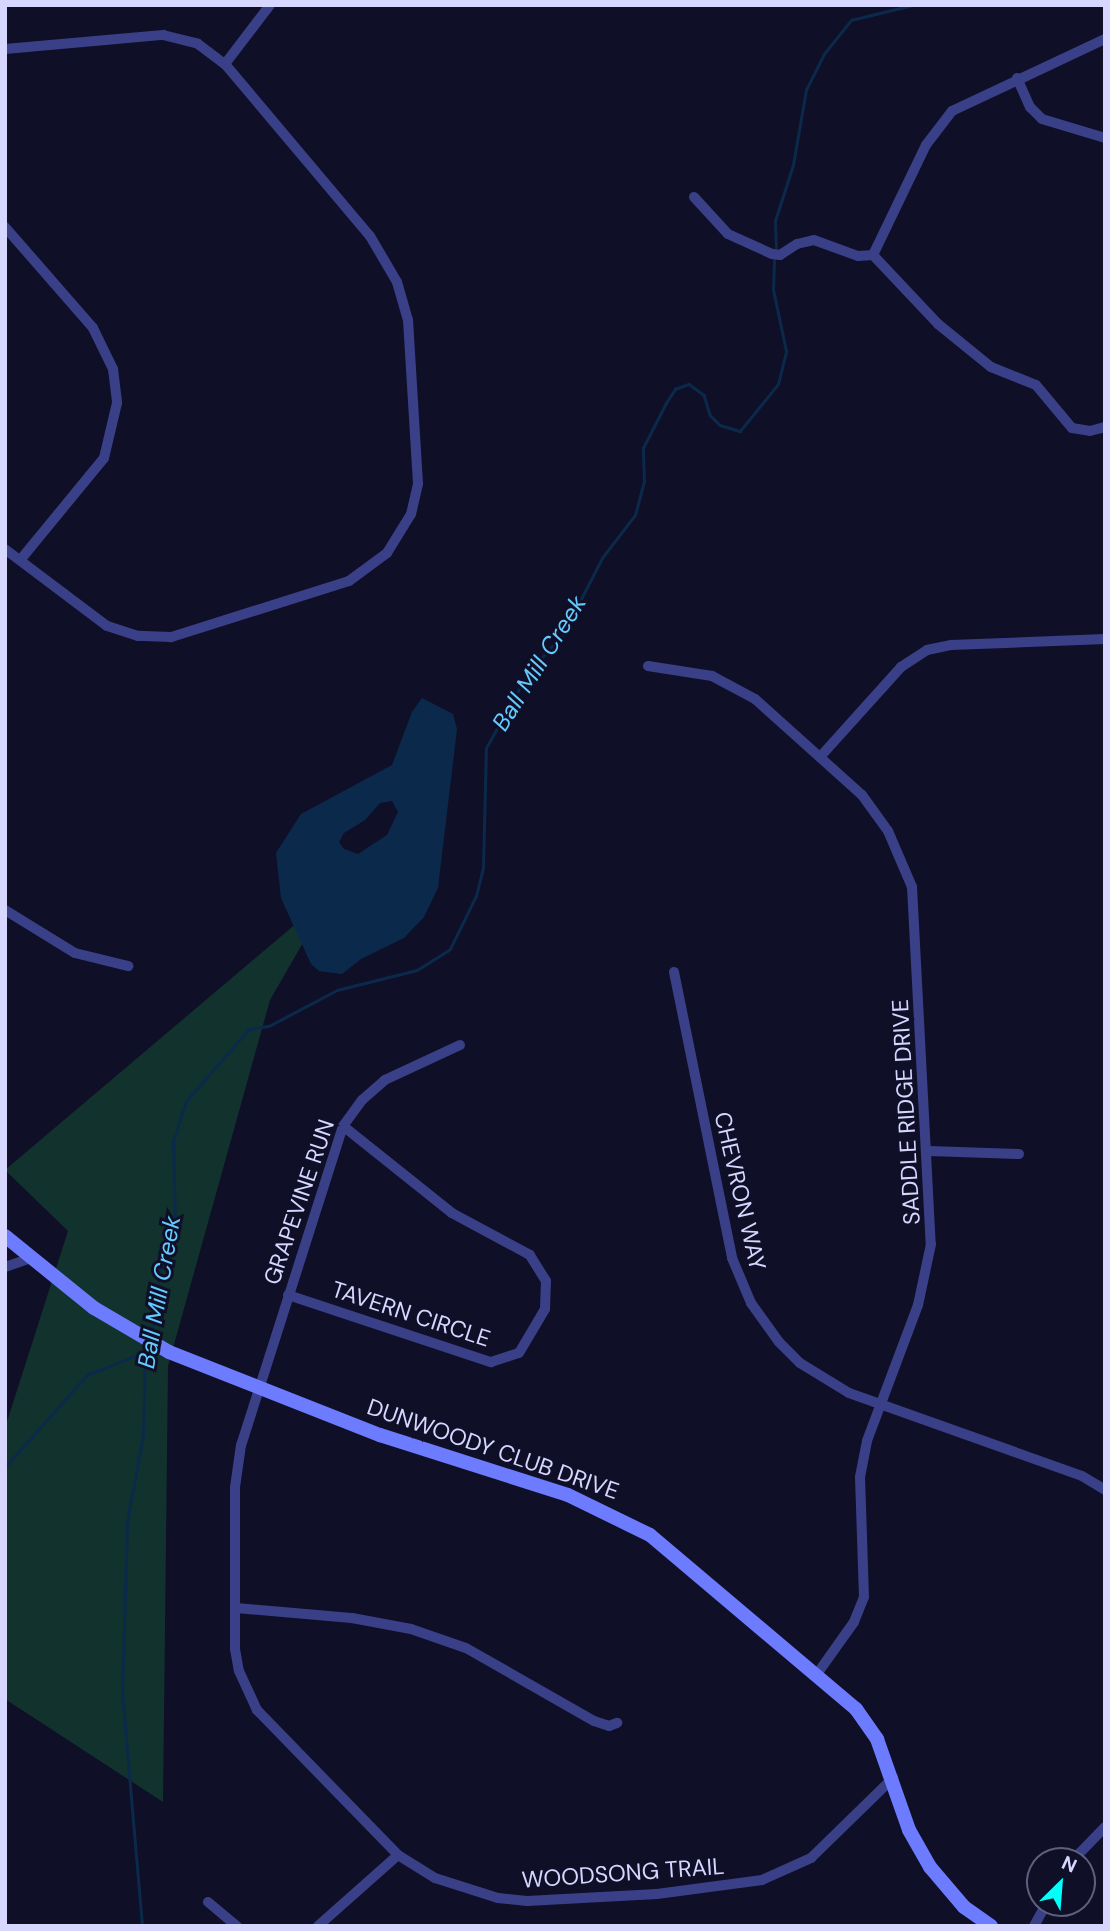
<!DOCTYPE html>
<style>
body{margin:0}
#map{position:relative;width:1110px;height:1931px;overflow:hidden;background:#100f28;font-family:"DM Sans",sans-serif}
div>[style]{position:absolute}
.green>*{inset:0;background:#12322d}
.water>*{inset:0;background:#0b2a4b}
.stream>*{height:2.5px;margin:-1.25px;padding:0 1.25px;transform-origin:1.25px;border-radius:1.25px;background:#0b2a4b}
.street>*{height:10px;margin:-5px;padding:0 5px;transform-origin:5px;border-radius:5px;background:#394088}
.secondary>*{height:14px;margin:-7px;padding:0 7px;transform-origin:7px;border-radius:7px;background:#6d7bff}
span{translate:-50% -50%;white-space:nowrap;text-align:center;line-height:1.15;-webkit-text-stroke:6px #100f28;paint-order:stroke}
.street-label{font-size:23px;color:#d6d6ff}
.water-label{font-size:24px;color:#64cbff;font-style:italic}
.frame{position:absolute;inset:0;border:7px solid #d6d6ff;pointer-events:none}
.north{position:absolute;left:1026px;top:1847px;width:70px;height:70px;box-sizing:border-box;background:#100f28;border:2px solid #5f5f7e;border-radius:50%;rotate:25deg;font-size:19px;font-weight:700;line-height:28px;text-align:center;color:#d6d6ff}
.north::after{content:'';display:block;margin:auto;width:24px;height:32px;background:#02fff9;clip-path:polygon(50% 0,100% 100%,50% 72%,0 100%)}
</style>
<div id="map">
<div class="green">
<div style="clip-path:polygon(331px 894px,270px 1000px,168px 1366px,163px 1802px,5px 1699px,5px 1428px,68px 1231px,5px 1170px)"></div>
</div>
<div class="water">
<div style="clip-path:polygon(evenodd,422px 698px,453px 714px,457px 729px,438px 888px,424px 917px,404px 938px,361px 959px,342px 974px,319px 971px,311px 964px,281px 898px,276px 853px,301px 814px,392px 765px,412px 712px,422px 698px,392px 801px,398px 812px,387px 835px,358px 854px,344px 849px,339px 842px,344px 833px,365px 820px,380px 803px,392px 801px)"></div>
</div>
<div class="stream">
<div style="left:776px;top:250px;width:29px;rotate:-92deg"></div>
<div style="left:775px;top:221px;width:59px;rotate:-72.2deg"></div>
<div style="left:793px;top:165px;width:76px;rotate:-80.2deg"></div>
<div style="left:806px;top:90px;width:40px;rotate:-63.4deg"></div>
<div style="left:824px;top:54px;width:43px;rotate:-51.5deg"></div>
<div style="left:851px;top:20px;width:64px;rotate:-13.6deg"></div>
<div style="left:150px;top:1333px;width:20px;rotate:-72deg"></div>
<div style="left:156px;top:1314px;width:43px;rotate:-86deg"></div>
<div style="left:159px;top:1271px;width:46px;rotate:-69.6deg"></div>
<div style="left:175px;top:1228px;width:86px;rotate:-91.3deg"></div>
<div style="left:173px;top:1142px;width:43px;rotate:-72.4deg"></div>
<div style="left:186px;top:1101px;width:96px;rotate:-48.8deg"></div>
<div style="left:249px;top:1029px;width:20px;rotate:-9deg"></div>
<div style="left:269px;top:1026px;width:77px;rotate:-27.9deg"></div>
<div style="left:337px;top:990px;width:82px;rotate:-14deg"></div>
<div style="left:417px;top:970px;width:39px;rotate:-32deg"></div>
<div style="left:450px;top:949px;width:59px;rotate:-63.9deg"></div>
<div style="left:476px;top:896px;width:29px;rotate:-76deg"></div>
<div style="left:483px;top:868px;width:120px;rotate:-88.6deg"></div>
<div style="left:486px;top:748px;width:86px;rotate:-60.8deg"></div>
<div style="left:528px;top:673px;width:52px;rotate:-48.1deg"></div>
<div style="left:563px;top:634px;width:85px;rotate:-62.8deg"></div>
<div style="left:602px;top:558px;width:54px;rotate:-52.5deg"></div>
<div style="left:635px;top:515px;width:34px;rotate:-75deg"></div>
<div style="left:644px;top:482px;width:34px;rotate:-92deg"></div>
<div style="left:643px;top:448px;width:51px;rotate:-62.9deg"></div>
<div style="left:666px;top:403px;width:17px;rotate:-57deg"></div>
<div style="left:675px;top:389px;width:15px;rotate:-20deg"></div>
<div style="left:689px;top:384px;width:19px;rotate:36deg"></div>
<div style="left:704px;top:395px;width:21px;rotate:73deg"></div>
<div style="left:710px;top:415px;width:14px;rotate:45deg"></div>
<div style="left:720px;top:425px;width:21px;rotate:17deg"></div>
<div style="left:740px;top:431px;width:60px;rotate:-51deg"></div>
<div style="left:778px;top:384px;width:34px;rotate:-76deg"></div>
<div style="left:786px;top:351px;width:62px;rotate:-102deg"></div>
<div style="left:773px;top:290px;width:34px;rotate:-88deg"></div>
<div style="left:5px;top:1467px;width:123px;rotate:-48.3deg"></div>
<div style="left:87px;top:1375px;width:59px;rotate:-21.8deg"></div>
<div style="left:142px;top:1926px;width:234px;rotate:-94.9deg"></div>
<div style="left:122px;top:1693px;width:172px;rotate:-88.3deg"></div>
<div style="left:127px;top:1521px;width:86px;rotate:-79.3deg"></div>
<div style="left:143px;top:1436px;width:90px;rotate:-88.7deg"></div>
</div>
<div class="street">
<div style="left:5px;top:49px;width:159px;rotate:-5.1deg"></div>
<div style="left:163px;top:35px;width:36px;rotate:14deg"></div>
<div style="left:198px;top:44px;width:34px;rotate:37deg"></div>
<div style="left:225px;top:64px;width:225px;rotate:49.9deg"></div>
<div style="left:370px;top:236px;width:53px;rotate:59.6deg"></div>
<div style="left:397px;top:282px;width:40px;rotate:74deg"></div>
<div style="left:408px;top:320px;width:164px;rotate:86.5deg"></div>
<div style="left:418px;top:484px;width:31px;rotate:103deg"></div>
<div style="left:411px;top:514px;width:46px;rotate:121.6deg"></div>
<div style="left:387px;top:553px;width:47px;rotate:143.6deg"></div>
<div style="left:349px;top:581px;width:187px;rotate:162.5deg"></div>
<div style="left:171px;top:637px;width:33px;rotate:-178deg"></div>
<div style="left:138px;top:636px;width:33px;rotate:-162deg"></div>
<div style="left:107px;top:626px;width:128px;rotate:-143deg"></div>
<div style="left:225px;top:64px;width:74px;rotate:-52.7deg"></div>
<div style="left:1017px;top:78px;width:32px;rotate:66deg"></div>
<div style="left:1030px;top:107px;width:17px;rotate:45deg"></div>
<div style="left:1042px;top:119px;width:66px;rotate:16.8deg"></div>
<div style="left:694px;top:197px;width:50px;rotate:47.4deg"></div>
<div style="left:728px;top:234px;width:48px;rotate:24.4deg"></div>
<div style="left:772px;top:254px;width:8px;rotate:7deg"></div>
<div style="left:780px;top:255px;width:20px;rotate:-33deg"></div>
<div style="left:797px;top:244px;width:17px;rotate:-13deg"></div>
<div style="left:814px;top:240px;width:47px;rotate:20deg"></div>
<div style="left:858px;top:256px;width:15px;rotate:-4deg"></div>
<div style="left:5px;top:227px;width:134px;rotate:48.9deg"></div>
<div style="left:93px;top:328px;width:46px;rotate:64deg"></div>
<div style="left:113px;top:369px;width:34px;rotate:83deg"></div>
<div style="left:117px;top:403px;width:57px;rotate:103.3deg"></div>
<div style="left:104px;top:458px;width:131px;rotate:129.4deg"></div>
<div style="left:873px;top:255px;width:122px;rotate:-64.3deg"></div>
<div style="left:926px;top:145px;width:43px;rotate:-52.6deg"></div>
<div style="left:952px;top:111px;width:169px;rotate:-25.2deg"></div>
<div style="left:873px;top:255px;width:95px;rotate:46.7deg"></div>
<div style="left:938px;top:324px;width:68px;rotate:39.1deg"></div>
<div style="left:991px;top:367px;width:48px;rotate:21.8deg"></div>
<div style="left:1036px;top:385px;width:56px;rotate:50.1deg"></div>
<div style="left:1072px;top:428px;width:18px;rotate:9deg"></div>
<div style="left:1090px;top:431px;width:16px;rotate:-15deg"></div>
<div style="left:648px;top:666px;width:65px;rotate:8.9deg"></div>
<div style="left:712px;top:676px;width:49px;rotate:28.1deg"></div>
<div style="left:755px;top:699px;width:144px;rotate:41.9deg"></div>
<div style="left:862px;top:795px;width:44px;rotate:54.2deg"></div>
<div style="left:888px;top:831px;width:61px;rotate:66.8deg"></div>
<div style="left:912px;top:887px;width:358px;rotate:87deg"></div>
<div style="left:931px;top:1244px;width:62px;rotate:102deg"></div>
<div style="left:918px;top:1305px;width:145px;rotate:110.6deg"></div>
<div style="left:867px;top:1441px;width:37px;rotate:101deg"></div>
<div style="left:860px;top:1477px;width:120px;rotate:88.1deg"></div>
<div style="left:864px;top:1597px;width:27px;rotate:112deg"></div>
<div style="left:854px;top:1622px;width:64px;rotate:125.4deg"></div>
<div style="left:820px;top:757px;width:121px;rotate:-48deg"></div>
<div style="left:901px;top:667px;width:31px;rotate:-33deg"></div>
<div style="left:927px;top:650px;width:25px;rotate:-12deg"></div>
<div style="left:951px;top:645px;width:154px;rotate:-2.2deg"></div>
<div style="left:5px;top:910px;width:82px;rotate:31.6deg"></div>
<div style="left:75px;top:953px;width:55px;rotate:13.8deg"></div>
<div style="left:674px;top:972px;width:292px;rotate:78.5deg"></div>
<div style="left:732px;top:1258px;width:49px;rotate:67.1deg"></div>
<div style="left:751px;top:1303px;width:48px;rotate:54.3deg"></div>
<div style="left:779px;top:1342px;width:30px;rotate:45deg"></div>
<div style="left:800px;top:1363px;width:57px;rotate:31.5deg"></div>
<div style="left:849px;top:1393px;width:247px;rotate:19.6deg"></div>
<div style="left:1082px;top:1476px;width:27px;rotate:31deg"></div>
<div style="left:460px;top:1045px;width:83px;rotate:155deg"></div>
<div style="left:385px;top:1080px;width:30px;rotate:139deg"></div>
<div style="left:362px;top:1100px;width:32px;rotate:126deg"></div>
<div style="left:343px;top:1126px;width:335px;rotate:107.7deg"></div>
<div style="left:241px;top:1445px;width:42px;rotate:98.1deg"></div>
<div style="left:235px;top:1487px;width:162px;rotate:90deg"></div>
<div style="left:235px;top:1649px;width:22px;rotate:80deg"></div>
<div style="left:239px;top:1671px;width:43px;rotate:65.2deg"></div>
<div style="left:257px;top:1710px;width:202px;rotate:45.8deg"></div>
<div style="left:398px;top:1855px;width:44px;rotate:31.9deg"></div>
<div style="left:435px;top:1878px;width:66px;rotate:17.6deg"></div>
<div style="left:498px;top:1898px;width:29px;rotate:6deg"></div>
<div style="left:527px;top:1901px;width:130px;rotate:-3.1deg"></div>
<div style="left:657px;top:1894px;width:106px;rotate:-7.6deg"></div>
<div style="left:762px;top:1880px;width:54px;rotate:-24.2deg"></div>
<div style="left:811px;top:1858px;width:115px;rotate:-44.3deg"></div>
<div style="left:929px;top:1151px;width:90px;rotate:1.9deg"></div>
<div style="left:5px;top:1267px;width:28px;rotate:-19deg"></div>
<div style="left:288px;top:1295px;width:214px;rotate:18.3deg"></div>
<div style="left:491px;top:1362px;width:29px;rotate:-18deg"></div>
<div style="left:519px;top:1353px;width:51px;rotate:-59.4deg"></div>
<div style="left:545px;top:1309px;width:28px;rotate:-88deg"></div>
<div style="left:546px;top:1281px;width:31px;rotate:-122deg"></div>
<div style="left:530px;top:1255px;width:89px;rotate:-151.7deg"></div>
<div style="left:452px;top:1213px;width:139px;rotate:-141.4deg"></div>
<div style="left:236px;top:1608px;width:116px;rotate:4.9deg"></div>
<div style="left:352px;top:1618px;width:60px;rotate:10.6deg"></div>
<div style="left:411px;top:1629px;width:58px;rotate:19.1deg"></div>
<div style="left:466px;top:1648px;width:147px;rotate:29.7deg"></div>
<div style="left:594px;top:1721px;width:16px;rotate:18deg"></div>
<div style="left:609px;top:1726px;width:9px;rotate:-21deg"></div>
<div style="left:1072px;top:1861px;width:47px;rotate:-45.9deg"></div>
<div style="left:208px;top:1902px;width:38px;rotate:40deg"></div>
<div style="left:318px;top:1926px;width:107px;rotate:-41.6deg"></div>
<div style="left:1034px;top:1926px;width:26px;rotate:-61deg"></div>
</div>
<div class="secondary">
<div style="left:5px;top:1236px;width:114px;rotate:39deg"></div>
<div style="left:94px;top:1308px;width:87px;rotate:30.4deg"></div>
<div style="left:169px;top:1352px;width:227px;rotate:21.5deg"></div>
<div style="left:380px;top:1435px;width:197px;rotate:17.7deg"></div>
<div style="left:568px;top:1495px;width:91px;rotate:26deg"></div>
<div style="left:650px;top:1535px;width:270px;rotate:40.2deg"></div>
<div style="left:856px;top:1709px;width:37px;rotate:55deg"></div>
<div style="left:877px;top:1739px;width:96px;rotate:70.6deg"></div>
<div style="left:909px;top:1830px;width:43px;rotate:60.4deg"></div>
<div style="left:930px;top:1867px;width:52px;rotate:49.6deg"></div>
<div style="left:964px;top:1907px;width:33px;rotate:35deg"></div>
</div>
<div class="street-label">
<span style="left:906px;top:1112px;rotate:-93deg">SADDLE RIDGE DRIVE</span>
<span style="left:740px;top:1191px;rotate:77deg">CHEVRON WAY</span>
<span style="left:299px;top:1202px;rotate:-71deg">GRAPEVINE RUN</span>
<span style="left:411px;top:1314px;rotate:18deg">TAVERN CIRCLE</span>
<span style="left:493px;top:1449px;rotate:19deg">DUNWOODY CLUB DRIVE</span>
<span style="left:623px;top:1873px;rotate:-4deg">WOODSONG TRAIL</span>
</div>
<div class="water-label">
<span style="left:539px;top:663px;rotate:-58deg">Ball Mill Creek</span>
<span style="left:159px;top:1292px;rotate:-80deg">Ball Mill Creek</span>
</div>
<div class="frame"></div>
<div class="north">N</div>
</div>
